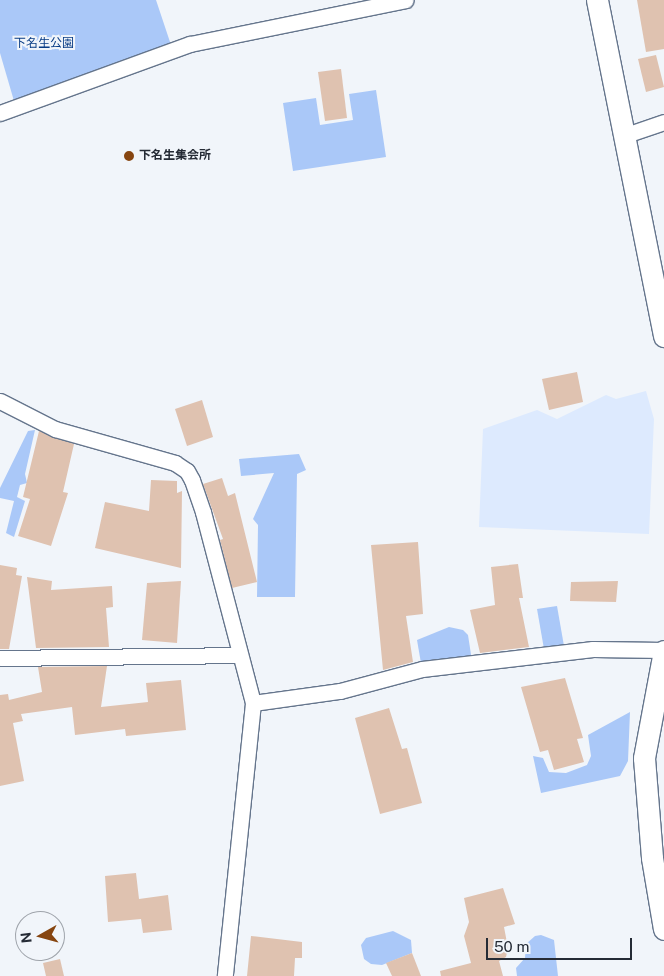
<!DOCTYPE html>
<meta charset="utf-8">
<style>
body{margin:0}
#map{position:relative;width:664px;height:976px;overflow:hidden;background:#f1f5fa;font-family:"Public Sans","Noto Sans JP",sans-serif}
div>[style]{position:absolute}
.built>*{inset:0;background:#ddeafe}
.green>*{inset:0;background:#aac8f8}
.building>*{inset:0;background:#dfc2b0}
.roads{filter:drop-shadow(1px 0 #65758c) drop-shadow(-1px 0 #65758c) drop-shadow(0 1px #65758c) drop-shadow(0 -1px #65758c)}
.street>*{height:15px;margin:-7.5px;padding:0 7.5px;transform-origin:7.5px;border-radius:7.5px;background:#fff}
.secondary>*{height:21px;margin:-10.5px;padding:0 10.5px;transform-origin:10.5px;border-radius:10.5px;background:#fff}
.dots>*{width:14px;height:14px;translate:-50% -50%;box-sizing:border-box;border:2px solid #f1f5fa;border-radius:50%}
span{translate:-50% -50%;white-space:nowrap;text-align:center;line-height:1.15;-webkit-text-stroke:4px #f1f5fa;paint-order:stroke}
.park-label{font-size:12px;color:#073b84}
.poi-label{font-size:12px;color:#252b35;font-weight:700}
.left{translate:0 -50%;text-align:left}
.north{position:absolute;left:15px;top:911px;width:50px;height:50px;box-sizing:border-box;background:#f1f5fa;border:1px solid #9fa4ab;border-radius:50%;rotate:263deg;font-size:14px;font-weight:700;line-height:20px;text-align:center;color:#252b35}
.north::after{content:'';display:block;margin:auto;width:18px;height:22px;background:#864510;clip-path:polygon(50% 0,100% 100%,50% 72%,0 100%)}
.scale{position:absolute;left:486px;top:938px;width:146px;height:22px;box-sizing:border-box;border:2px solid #252b35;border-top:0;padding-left:6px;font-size:15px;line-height:18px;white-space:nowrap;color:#252b35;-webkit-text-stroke:4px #f1f5fa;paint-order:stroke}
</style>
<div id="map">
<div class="built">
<div style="clip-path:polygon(646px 391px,654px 419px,649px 534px,479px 527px,483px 429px,537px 410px,557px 419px,606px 395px,616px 399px)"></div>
</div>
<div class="green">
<div style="clip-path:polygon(0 0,156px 0,171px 45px,14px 101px,0 53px)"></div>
<div style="clip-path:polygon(376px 90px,386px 157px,293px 171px,283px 103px,316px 98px,320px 125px,353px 120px,349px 94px)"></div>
<div style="clip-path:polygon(35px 430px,25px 474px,27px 483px,20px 485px,17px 497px,25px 501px,14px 537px,6px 533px,14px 501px,0 498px,0 488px,28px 431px)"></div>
<div style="clip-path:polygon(299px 454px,306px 470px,297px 474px,295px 597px,257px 597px,258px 525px,253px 519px,274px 473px,241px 476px,239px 459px)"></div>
<div style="clip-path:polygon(557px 606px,564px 646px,544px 649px,537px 609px)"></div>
<div style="clip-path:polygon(449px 627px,463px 630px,468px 635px,472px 661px,422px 669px,417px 640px)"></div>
<div style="clip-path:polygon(630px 712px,628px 761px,620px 776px,541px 793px,533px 756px,543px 758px,549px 772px,566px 773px,587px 765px,591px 756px,588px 735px)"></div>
<div style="clip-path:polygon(393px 931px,411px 940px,412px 953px,382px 965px,371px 964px,364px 959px,361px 945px,366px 938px)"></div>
<div style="clip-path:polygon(541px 935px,554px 940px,558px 976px,517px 976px,516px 968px,525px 958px,526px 944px,535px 936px)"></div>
</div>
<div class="building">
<div style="clip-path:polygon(637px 0,664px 0,664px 49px,646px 52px)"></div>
<div style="clip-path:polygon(656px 55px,664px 87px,646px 92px,638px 59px)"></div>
<div style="clip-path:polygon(341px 69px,347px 118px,325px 121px,318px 72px)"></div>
<div style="clip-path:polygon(577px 372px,583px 402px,549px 410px,542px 379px)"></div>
<div style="clip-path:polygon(202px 400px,213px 437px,187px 446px,175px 409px)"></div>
<div style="clip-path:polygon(39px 431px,74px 444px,63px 492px,68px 493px,51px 546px,18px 536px,30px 499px,23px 497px)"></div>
<div style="clip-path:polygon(222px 478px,228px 496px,235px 493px,257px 582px,232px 588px,220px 540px,223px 539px,203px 484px)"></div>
<div style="clip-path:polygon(151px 480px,177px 481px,177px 493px,182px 491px,181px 568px,95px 548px,105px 502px,149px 511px)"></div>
<div style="clip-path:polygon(418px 542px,423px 614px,406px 616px,413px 662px,383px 670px,371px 545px)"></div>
<div style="clip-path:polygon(518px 564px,523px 598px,519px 598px,529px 647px,480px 653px,470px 610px,495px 605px,491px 567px)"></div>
<div style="clip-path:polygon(0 565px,17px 568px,16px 575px,22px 576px,9px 649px,0 649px)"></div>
<div style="clip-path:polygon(27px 577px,52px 581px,51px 590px,112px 586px,113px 607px,106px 608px,109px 647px,36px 648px)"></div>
<div style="clip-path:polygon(181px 581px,177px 643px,142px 640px,147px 583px)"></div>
<div style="clip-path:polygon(618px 581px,616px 602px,570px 601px,571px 582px)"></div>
<div style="clip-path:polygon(107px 666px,101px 707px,148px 702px,146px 683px,181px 680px,186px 730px,126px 736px,125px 729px,75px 735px,72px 707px,21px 714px,23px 721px,13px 723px,24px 781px,0 786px,0 695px,8px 694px,9px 700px,42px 692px,38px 667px)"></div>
<div style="clip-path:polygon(565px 678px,583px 738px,577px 739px,584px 762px,554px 770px,548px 750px,540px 752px,521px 687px)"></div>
<div style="clip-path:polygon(389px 708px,402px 749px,407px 748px,422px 803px,380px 814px,355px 718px)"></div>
<div style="clip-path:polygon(136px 873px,139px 899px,168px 895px,172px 930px,143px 933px,141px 919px,108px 922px,105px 876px)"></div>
<div style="clip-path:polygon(503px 888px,515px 924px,504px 927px,508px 948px,506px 957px,499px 961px,503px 976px,441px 976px,440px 971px,471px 963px,464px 936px,469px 922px,464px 898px)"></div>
<div style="clip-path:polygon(251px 936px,302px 942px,302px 958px,295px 958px,294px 976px,247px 976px)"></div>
<div style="clip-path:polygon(412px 953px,421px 976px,392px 976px,386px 963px)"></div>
<div style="clip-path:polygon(60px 959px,64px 976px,46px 976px,43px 963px)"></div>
</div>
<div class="roads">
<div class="street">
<div style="left:0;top:113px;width:202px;rotate:-20deg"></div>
<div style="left:190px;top:44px;width:220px;rotate:-11.5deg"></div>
<div style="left:623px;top:136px;width:43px;rotate:-18.9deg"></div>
<div style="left:0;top:401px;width:62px;rotate:27deg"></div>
<div style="left:55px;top:429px;width:125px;rotate:15.8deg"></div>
<div style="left:175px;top:463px;width:14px;rotate:34deg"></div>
<div style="left:187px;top:471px;width:10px;rotate:61deg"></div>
<div style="left:192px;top:480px;width:34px;rotate:71deg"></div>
<div style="left:203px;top:512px;width:197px;rotate:75.3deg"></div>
<div style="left:253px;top:703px;width:274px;rotate:95.9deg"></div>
<div style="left:0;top:658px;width:239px;rotate:-0.7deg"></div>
<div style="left:253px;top:703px;width:88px;rotate:-7.9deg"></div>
<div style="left:340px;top:691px;width:85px;rotate:-15deg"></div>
<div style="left:422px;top:669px;width:172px;rotate:-6.7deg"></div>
<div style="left:593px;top:649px;width:71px;rotate:0.8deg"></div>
</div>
<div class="secondary">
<div style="left:597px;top:0;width:343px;rotate:78.7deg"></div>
<div style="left:664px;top:651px;width:109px;rotate:100.6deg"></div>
<div style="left:644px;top:758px;width:100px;rotate:85.4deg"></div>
<div style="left:652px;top:858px;width:72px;rotate:80.4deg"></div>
</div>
</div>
<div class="dots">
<div style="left:129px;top:156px;background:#864510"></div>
</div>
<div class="park-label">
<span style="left:44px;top:44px">下名生公園</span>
</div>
<div class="poi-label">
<span class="left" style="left:139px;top:156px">下名生集会所</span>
</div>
<div class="north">N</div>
<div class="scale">50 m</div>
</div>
